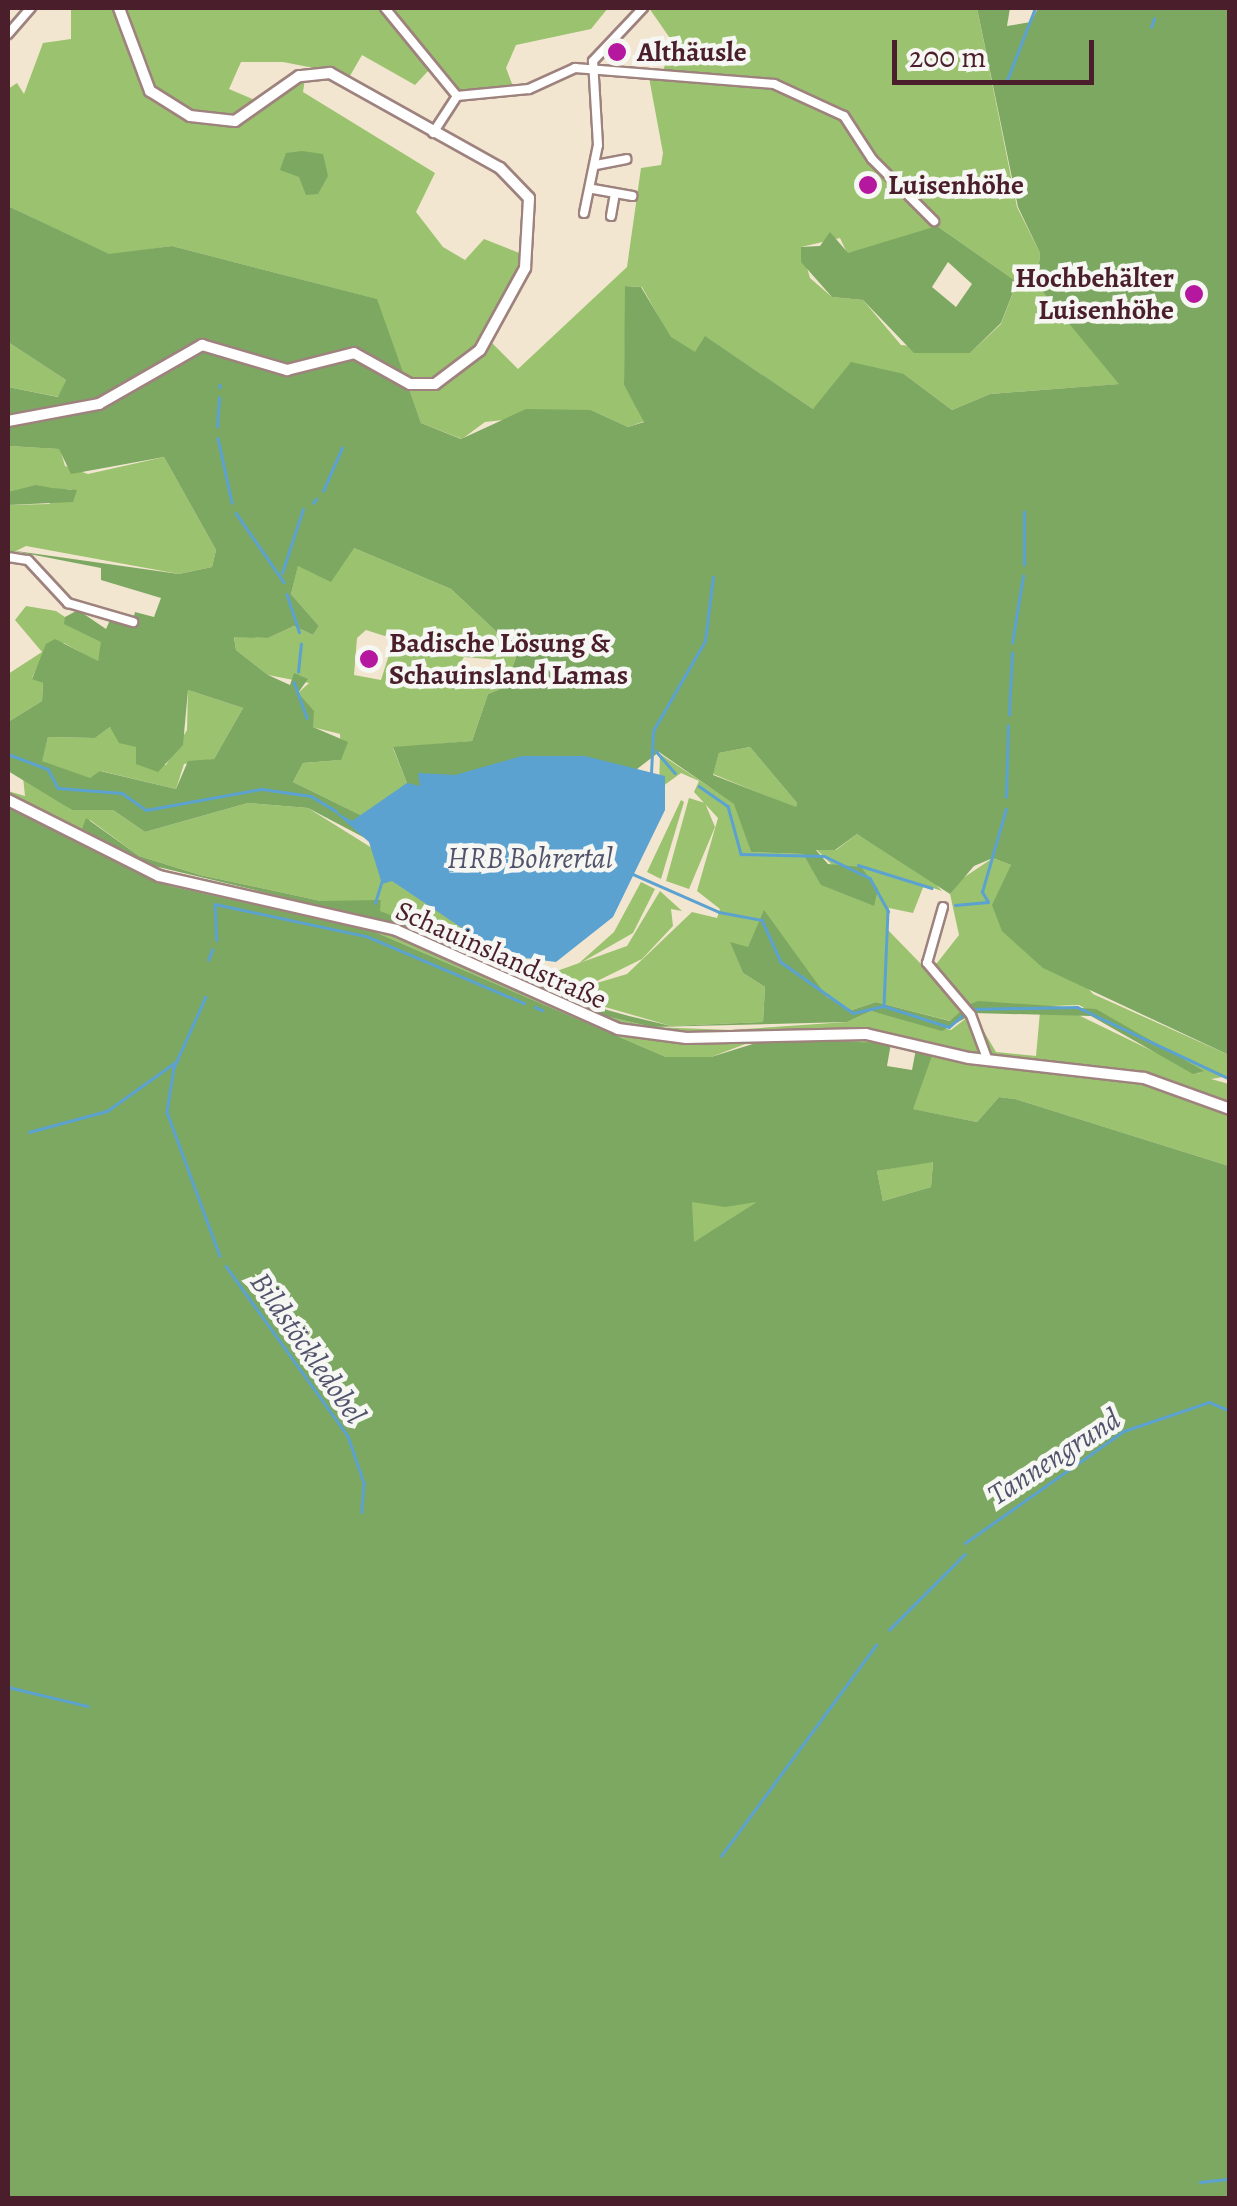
<!DOCTYPE html>
<meta charset="utf-8">
<style>
body{margin:0}
#map{position:relative;width:1237px;height:2206px;overflow:hidden;background:#f3e6d1;font-family:Alegreya,serif}
div>[style]{position:absolute}
.green>*{inset:0;background:#9bc26e}
.forest>*{inset:0;background:#7ca861}
.water>*{inset:0;background:#5ca2d1}
.stream>*{height:2.5px;margin:-1.25px;padding:0 1.25px;transform-origin:1.25px;border-radius:1.25px;background:#5ca2d1}
.roads{filter:drop-shadow(2px 0 #9e827e) drop-shadow(-2px 0 #9e827e) drop-shadow(0 2px #9e827e) drop-shadow(0 -2px #9e827e)}
.street>*{height:8px;margin:-4px;padding:0 4px;transform-origin:4px;border-radius:4px;background:#fff}
.secondary>*{height:10px;margin:-5px;padding:0 5px;transform-origin:5px;border-radius:5px;background:#fff}
.dots>*{width:28px;height:28px;translate:-50% -50%;box-sizing:border-box;border:5px solid #f6f6f2;border-radius:50%}
span{translate:-50% -50%;white-space:nowrap;text-align:center;line-height:1.15;-webkit-text-stroke:9px #f6f6f2;paint-order:stroke}
.poi-label{font-size:28px;color:#4a1f2b;font-weight:700}
.left{translate:0 -50%;text-align:left}
.right{translate:-100% -50%;text-align:right}
.street-label{font-size:28px;color:#4a1f2b}
.water-label{font-size:30px;color:#51536d;font-style:italic}
.frame{position:absolute;inset:0;border:10px solid #4a1f2b;pointer-events:none}
.scale{position:absolute;left:892px;top:40px;width:202px;height:45px;box-sizing:border-box;border:5px solid #4a1f2b;border-top:0;padding-left:12px;font-size:30px;line-height:35px;white-space:nowrap;color:#4a1f2b;-webkit-text-stroke:8px #f6f6f2;paint-order:stroke}
</style>
<div id="map">
<div class="green">
<div style="clip-path:polygon(evenodd,71px 8px,608px 8px,591px 29px,516px 45px,506px 68px,514px 89px,458px 92px,428px 71px,415px 85px,362px 55px,347px 81px,305px 79px,303px 92px,435px 173px,416px 212px,443px 247px,465px 260px,484px 239px,527px 256px,489px 340px,518px 369px,627px 267px,641px 168px,661px 165px,663px 153px,648px 72px,663px 70px,674px 44px,649px 8px,977px 8px,1017px 207px,1040px 253px,1037px 285px,1120px 384px,990px 394px,952px 410px,904px 374px,813px 409px,706px 337px,695px 353px,670px 337px,642px 287px,626px 286px,624px 385px,645px 421px,628px 427px,591px 410px,485px 422px,462px 439px,421px 423px,376px 299px,172px 246px,109px 255px,8px 206px,8px 89px,17px 83px,24px 94px,43px 43px,71px 39px,71px 8px,241px 62px,283px 62px,314px 68px,264px 104px,229px 89px,241px 62px,71px 8px,937px 226px,1017px 282px,1001px 324px,970px 353px,901px 345px,863px 300px,832px 297px,810px 278px,801px 247px,840px 238px,847px 253px,868px 252px,937px 226px)"></div>
<div style="clip-path:polygon(8px 342px,66px 380px,59px 397px,8px 387px)"></div>
<div style="clip-path:polygon(8px 446px,60px 449px,65px 466px,88px 474px,164px 457px,216px 550px,212px 567px,179px 574px,26px 546px,8px 555px,8px 505px,49px 504px,72px 489px,8px 492px)"></div>
<div style="clip-path:polygon(evenodd,354px 548px,451px 589px,518px 652px,505px 687px,488px 694px,472px 741px,393px 748px,408px 786px,379px 824px,293px 782px,303px 763px,341px 760px,340px 734px,312px 727px,298px 693px,309px 683px,268px 675px,236px 650px,234px 636px,268px 638px,294px 626px,313px 635px,319px 626px,291px 594px,298px 565px,354px 548px,366px 630px,394px 639px,381px 680px,354px 675px,357px 638px,366px 630px,354px 548px,464px 657px,498px 660px,494px 681px,452px 677px,464px 657px)"></div>
<div style="clip-path:polygon(26px 606px,56px 611px,102px 642px,98px 662px,64px 643px,44px 652px,32px 678px,43px 683px,42px 701px,8px 722px,8px 674px,42px 652px,15px 620px)"></div>
<div style="clip-path:polygon(188px 690px,243px 708px,214px 759px,184px 764px,176px 789px,101px 771px,91px 779px,41px 761px,48px 737px,95px 738px,110px 727px,136px 747px,136px 764px,166px 765px,187px 730px)"></div>
<div style="clip-path:polygon(750px 747px,797px 803px,796px 808px,713px 774px,719px 753px)"></div>
<div style="clip-path:polygon(660px 754px,735px 804px,751px 852px,803px 854px,822px 885px,872px 905px,816px 849px,836px 850px,857px 834px,928px 876px,942px 891px,924px 885px,913px 913px,889px 908px,888px 930px,921px 964px,937px 963px,959px 935px,950px 894px,960px 880px,993px 858px,1011px 865px,1005px 891px,1093px 994px,1229px 1055px,1229px 1076px,1211px 1079px,1229px 1084px,1229px 1166px,1015px 1099px,999px 1097px,977px 1122px,912px 1109px,932px 1054px,891px 1043px,748px 1043px,711px 1057px,666px 1057px,375px 932px,170px 886px,8px 806px,8px 791px,25px 796px,23px 777px,72px 810px,113px 810px,145px 832px,248px 803px,308px 808px,540px 953px,507px 967px,379px 911px,381px 901px,321px 901px,200px 875px,139px 856px,90px 820px,82px 829px,150px 865px,198px 880px,409px 927px,601px 1015px,652px 1027px,731px 1030px,847px 1022px,871px 1011px,951px 1030px,973px 1013px,996px 1052px,1036px 1056px,1040px 1012px,1070px 1011px,1202px 1075px,1079px 1005px,963px 1009px,951px 1021px,876px 1002px,852px 1010px,820px 993px,764px 912px,748px 948px,731px 943px,743px 973px,765px 987px,763px 1022px,671px 1026px,560px 994px,627px 974px,692px 912px,717px 918px,720px 909px,697px 891px,718px 818px,694px 792px,699px 781px,681px 773px,659px 789px)"></div>
<div style="clip-path:polygon(689px 798px,705px 803px,715px 827px,689px 889px,666px 881px)"></div>
<div style="clip-path:polygon(681px 800px,684px 802px,661px 879px,647px 872px)"></div>
<div style="clip-path:polygon(641px 882px,655px 889px,633px 933px,577px 965px,614px 932px)"></div>
<div style="clip-path:polygon(660px 891px,682px 911px,671px 909px,673px 926px,642px 959px,593px 983px,540px 977px,627px 946px)"></div>
<div style="clip-path:polygon(933px 1161px,931px 1187px,883px 1201px,877px 1171px)"></div>
<div style="clip-path:polygon(760px 1201px,693px 1243px,691px 1202px)"></div>
</div>
<div class="forest">
<div style="clip-path:polygon(evenodd,977px 8px,1010px 8px,1007px 26px,1031px 22px,1038px 8px,1229px 8px,1229px 1055px,1043px 968px,1002px 931px,992px 905px,1011px 865px,993px 858px,974px 866px,950px 894px,857px 834px,835px 850px,816px 850px,828px 864px,861px 867px,878px 889px,874px 906px,821px 885px,803px 854px,751px 852px,734px 804px,659px 752px,565px 825px,382px 847px,308px 808px,248px 803px,145px 832px,113px 810px,72px 810px,8px 771px,8px 722px,42px 701px,43px 683px,32px 679px,46px 644px,55px 639px,98px 661px,101px 642px,64px 624px,65px 617px,78px 610px,106px 629px,110px 620px,132px 624px,135px 612px,154px 617px,161px 598px,101px 580px,101px 568px,9px 550px,179px 574px,212px 567px,216px 550px,164px 457px,71px 474px,59px 449px,8px 446px,8px 387px,58px 397px,66px 380px,8px 342px,8px 206px,109px 254px,172px 246px,377px 299px,421px 423px,461px 439px,526px 409px,591px 410px,628px 427px,644px 422px,624px 385px,625px 286px,641px 287px,671px 337px,695px 352px,705px 336px,813px 409px,851px 362px,904px 374px,952px 410px,990px 394px,1119px 384px,1037px 285px,1040px 253px,1018px 207px,977px 8px,354px 548px,451px 589px,518px 652px,505px 687px,488px 694px,472px 741px,393px 747px,408px 786px,379px 824px,293px 782px,303px 763px,341px 760px,348px 742px,313px 727px,314px 711px,298px 693px,308px 679px,294px 673px,290px 685px,268px 675px,236px 650px,234px 637px,268px 638px,294px 626px,313px 635px,319px 626px,291px 594px,298px 566px,331px 582px,354px 548px,977px 8px,188px 690px,243px 708px,214px 759px,188px 761px,176px 789px,100px 771px,90px 778px,42px 761px,48px 737px,95px 738px,110px 727px,119px 743px,136px 747px,136px 764px,158px 772px,183px 745px,188px 690px,977px 8px,750px 747px,797px 803px,796px 807px,713px 775px,719px 753px,750px 747px)"></div>
<div style="clip-path:polygon(302px 151px,323px 154px,328px 176px,318px 194px,306px 195px,299px 177px,280px 170px,286px 153px)"></div>
<div style="clip-path:polygon(evenodd,937px 226px,1017px 282px,1001px 323px,970px 353px,914px 353px,863px 300px,832px 297px,801px 262px,801px 247px,820px 246px,830px 232px,848px 253px,937px 226px,948px 262px,972px 284px,956px 307px,932px 287px,948px 262px)"></div>
<div style="clip-path:polygon(36px 485px,52px 488px,77px 490px,73px 502px,8px 505px,8px 492px)"></div>
<div style="clip-path:polygon(evenodd,8px 806px,170px 886px,375px 932px,666px 1057px,711px 1057px,766px 1040px,891px 1043px,887px 1066px,912px 1070px,916px 1049px,933px 1053px,913px 1109px,977px 1122px,999px 1097px,1015px 1099px,1229px 1166px,1229px 2198px,8px 2198px,8px 806px,933px 1162px,931px 1187px,883px 1201px,877px 1171px,933px 1162px,8px 806px,692px 1202px,725px 1207px,757px 1202px,694px 1242px,692px 1202px)"></div>
<div style="clip-path:polygon(86px 818px,139px 856px,200px 875px,321px 901px,381px 900px,380px 911px,508px 960px,575px 1001px,629px 1016px,671px 1026px,763px 1022px,765px 987px,743px 973px,730px 942px,748px 947px,764px 910px,827px 997px,852px 1010px,876px 1002px,950px 1021px,963px 1009px,969px 1016px,942px 1031px,871px 1011px,847px 1022px,652px 1027px,601px 1015px,409px 927px,150px 865px,82px 829px)"></div>
<div style="clip-path:polygon(978px 1001px,1096px 1009px,1204px 1071px,1193px 1074px,1091px 1016px,973px 1013px,966px 1006px)"></div>
</div>
<div class="water">
<div style="clip-path:polygon(522px 756px,585px 756px,665px 776px,665px 810px,613px 917px,556px 962px,502px 955px,392px 881px,382px 884px,369px 842px,330px 808px,352px 821px,407px 783px,420px 786px,418px 773px,455px 775px)"></div>
</div>
<div class="stream">
<div style="left:1158px;top:9px;width:1px;rotate:-90deg"></div>
<div style="left:1151px;top:27px;width:9px;rotate:-69deg"></div>
<div style="left:1007px;top:80px;width:77px;rotate:-68.7deg"></div>
<div style="left:220px;top:385px;width:2px;rotate:90deg"></div>
<div style="left:217px;top:427px;width:29px;rotate:-86deg"></div>
<div style="left:218px;top:438px;width:66px;rotate:77.7deg"></div>
<div style="left:323px;top:491px;width:47px;rotate:-66.2deg"></div>
<div style="left:313px;top:503px;width:5px;rotate:-53deg"></div>
<div style="left:236px;top:513px;width:84px;rotate:55.2deg"></div>
<div style="left:1024px;top:565px;width:53px;rotate:-90deg"></div>
<div style="left:282px;top:573px;width:67px;rotate:-71.8deg"></div>
<div style="left:287px;top:594px;width:40px;rotate:72deg"></div>
<div style="left:1012px;top:643px;width:68px;rotate:-80.7deg"></div>
<div style="left:298px;top:672px;width:28px;rotate:-84deg"></div>
<div style="left:294px;top:682px;width:38px;rotate:70deg"></div>
<div style="left:1009px;top:715px;width:62px;rotate:-87.2deg"></div>
<div style="left:656px;top:751px;width:29px;rotate:49deg"></div>
<div style="left:8px;top:754px;width:43px;rotate:20.6deg"></div>
<div style="left:48px;top:769px;width:21px;rotate:62deg"></div>
<div style="left:58px;top:788px;width:64px;rotate:4.5deg"></div>
<div style="left:122px;top:793px;width:29px;rotate:35deg"></div>
<div style="left:146px;top:810px;width:118px;rotate:-10.3deg"></div>
<div style="left:262px;top:789px;width:49px;rotate:8.1deg"></div>
<div style="left:311px;top:796px;width:29px;rotate:31deg"></div>
<div style="left:651px;top:774px;width:43px;rotate:-87.3deg"></div>
<div style="left:653px;top:731px;width:104px;rotate:-60deg"></div>
<div style="left:705px;top:641px;width:64px;rotate:-82.9deg"></div>
<div style="left:699px;top:786px;width:35px;rotate:35deg"></div>
<div style="left:728px;top:806px;width:50px;rotate:74.8deg"></div>
<div style="left:741px;top:854px;width:83px;rotate:1.4deg"></div>
<div style="left:824px;top:856px;width:51px;rotate:25.6deg"></div>
<div style="left:870px;top:878px;width:38px;rotate:61deg"></div>
<div style="left:888px;top:911px;width:94px;rotate:92.4deg"></div>
<div style="left:1006px;top:797px;width:71px;rotate:-88.4deg"></div>
<div style="left:858px;top:865px;width:77px;rotate:17.3deg"></div>
<div style="left:628px;top:872px;width:99px;rotate:23.7deg"></div>
<div style="left:719px;top:912px;width:44px;rotate:10.5deg"></div>
<div style="left:762px;top:920px;width:46px;rotate:65.7deg"></div>
<div style="left:781px;top:962px;width:88px;rotate:35.3deg"></div>
<div style="left:853px;top:1013px;width:32px;rotate:-13deg"></div>
<div style="left:884px;top:1006px;width:68px;rotate:17.9deg"></div>
<div style="left:949px;top:1027px;width:20px;rotate:-41deg"></div>
<div style="left:375px;top:903px;width:28px;rotate:-73deg"></div>
<div style="left:215px;top:904px;width:154px;rotate:12deg"></div>
<div style="left:366px;top:936px;width:172px;rotate:23deg"></div>
<div style="left:215px;top:905px;width:35px;rotate:87deg"></div>
<div style="left:955px;top:905px;width:33px;rotate:-5deg"></div>
<div style="left:988px;top:902px;width:12px;rotate:-121deg"></div>
<div style="left:982px;top:892px;width:86px;rotate:-73.9deg"></div>
<div style="left:208px;top:960px;width:11px;rotate:-68deg"></div>
<div style="left:206px;top:997px;width:78px;rotate:114.3deg"></div>
<div style="left:174px;top:1068px;width:45px;rotate:99deg"></div>
<div style="left:167px;top:1112px;width:153px;rotate:69.8deg"></div>
<div style="left:535px;top:1007px;width:8px;rotate:23deg"></div>
<div style="left:971px;top:1009px;width:106px;rotate:-1.1deg"></div>
<div style="left:1077px;top:1007px;width:169px;rotate:25.2deg"></div>
<div style="left:29px;top:1132px;width:81px;rotate:-15.1deg"></div>
<div style="left:107px;top:1111px;width:86px;rotate:-35.5deg"></div>
<div style="left:226px;top:1266px;width:209px;rotate:54.3deg"></div>
<div style="left:348px;top:1436px;width:50px;rotate:71.2deg"></div>
<div style="left:364px;top:1483px;width:29px;rotate:94deg"></div>
<div style="left:965px;top:1543px;width:194px;rotate:-35.2deg"></div>
<div style="left:1124px;top:1431px;width:90px;rotate:-18.8deg"></div>
<div style="left:1209px;top:1402px;width:23px;rotate:23deg"></div>
<div style="left:889px;top:1630px;width:107px;rotate:-45deg"></div>
<div style="left:8px;top:1687px;width:82px;rotate:13.4deg"></div>
<div style="left:721px;top:1856px;width:262px;rotate:-53.7deg"></div>
<div style="left:1200px;top:2182px;width:30px;rotate:-6deg"></div>
</div>
<div class="roads">
<div class="street">
<div style="left:385px;top:8px;width:114px;rotate:50.7deg"></div>
<div style="left:8px;top:34px;width:35px;rotate:-49deg"></div>
<div style="left:433px;top:133px;width:44px;rotate:-57deg"></div>
<div style="left:457px;top:96px;width:72px;rotate:-5.6deg"></div>
<div style="left:529px;top:89px;width:51px;rotate:-24.5deg"></div>
<div style="left:575px;top:68px;width:200px;rotate:4.6deg"></div>
<div style="left:774px;top:84px;width:77px;rotate:24.6deg"></div>
<div style="left:844px;top:116px;width:51px;rotate:56.9deg"></div>
<div style="left:872px;top:159px;width:88px;rotate:45deg"></div>
<div style="left:596px;top:165px;width:31px;rotate:-11deg"></div>
<div style="left:593px;top:189px;width:40px;rotate:10deg"></div>
<div style="left:584px;top:213px;width:69px;rotate:-78.4deg"></div>
<div style="left:598px;top:145px;width:84px;rotate:-93.4deg"></div>
<div style="left:593px;top:61px;width:73px;rotate:-46.7deg"></div>
<div style="left:611px;top:216px;width:22px;rotate:-80deg"></div>
<div style="left:8px;top:557px;width:20px;rotate:9deg"></div>
<div style="left:28px;top:560px;width:59px;rotate:47.1deg"></div>
<div style="left:68px;top:603px;width:68px;rotate:16.3deg"></div>
<div style="left:943px;top:907px;width:58px;rotate:105.9deg"></div>
<div style="left:927px;top:963px;width:68px;rotate:49.8deg"></div>
<div style="left:971px;top:1015px;width:49px;rotate:69.7deg"></div>
</div>
<div class="secondary">
<div style="left:8px;top:421px;width:93px;rotate:-10.6deg"></div>
<div style="left:99px;top:404px;width:119px;rotate:-29.8deg"></div>
<div style="left:202px;top:345px;width:89px;rotate:16.4deg"></div>
<div style="left:287px;top:370px;width:69px;rotate:-14.2deg"></div>
<div style="left:354px;top:353px;width:64px;rotate:29deg"></div>
<div style="left:410px;top:384px;width:25px"></div>
<div style="left:435px;top:384px;width:56px;rotate:-37.1deg"></div>
<div style="left:480px;top:350px;width:94px;rotate:-61.2deg"></div>
<div style="left:525px;top:268px;width:70px;rotate:-86.7deg"></div>
<div style="left:529px;top:198px;width:42px;rotate:-134deg"></div>
<div style="left:500px;top:168px;width:195px;rotate:-150.8deg"></div>
<div style="left:330px;top:73px;width:31px;rotate:174deg"></div>
<div style="left:299px;top:76px;width:78px;rotate:144.9deg"></div>
<div style="left:235px;top:121px;width:45px;rotate:-173.7deg"></div>
<div style="left:190px;top:116px;width:47px;rotate:-148deg"></div>
<div style="left:150px;top:91px;width:89px;rotate:-110.5deg"></div>
<div style="left:8px;top:800px;width:169px;rotate:26.7deg"></div>
<div style="left:159px;top:876px;width:243px;rotate:12.8deg"></div>
<div style="left:396px;top:930px;width:243px;rotate:24deg"></div>
<div style="left:618px;top:1029px;width:69px;rotate:7.5deg"></div>
<div style="left:686px;top:1038px;width:180px;rotate:-1.3deg"></div>
<div style="left:866px;top:1034px;width:106px;rotate:13.1deg"></div>
<div style="left:969px;top:1058px;width:176px;rotate:6.5deg"></div>
<div style="left:1144px;top:1078px;width:91px;rotate:19.8deg"></div>
</div>
</div>
<div class="dots">
<div style="left:617px;top:52px;background:#b5179e"></div>
<div style="left:868px;top:185px;background:#b5179e"></div>
<div style="left:1194px;top:294px;background:#b5179e"></div>
<div style="left:369px;top:659px;background:#b5179e"></div>
</div>
<div class="poi-label">
<span class="left" style="left:637px;top:52px">Althäusle</span>
<span class="left" style="left:888px;top:185px">Luisenhöhe</span>
<span class="right" style="left:1174px;top:294px">Hochbehälter<br>Luisenhöhe</span>
<span class="left" style="left:389px;top:659px">Badische Lösung &amp;<br>Schauinsland Lamas</span>
</div>
<div class="street-label">
<span style="left:501px;top:955px;rotate:24deg">Schauinslandstraße</span>
</div>
<div class="water-label">
<span style="left:530px;top:858px">HRB Bohrertal</span>
<span style="left:308px;top:1348px;rotate:55deg">Bildstöckledobel</span>
<span style="left:1054px;top:1457px;rotate:-33deg">Tannengrund</span>
</div>
<div class="frame"></div>
<div class="scale">200 m</div>
</div>
